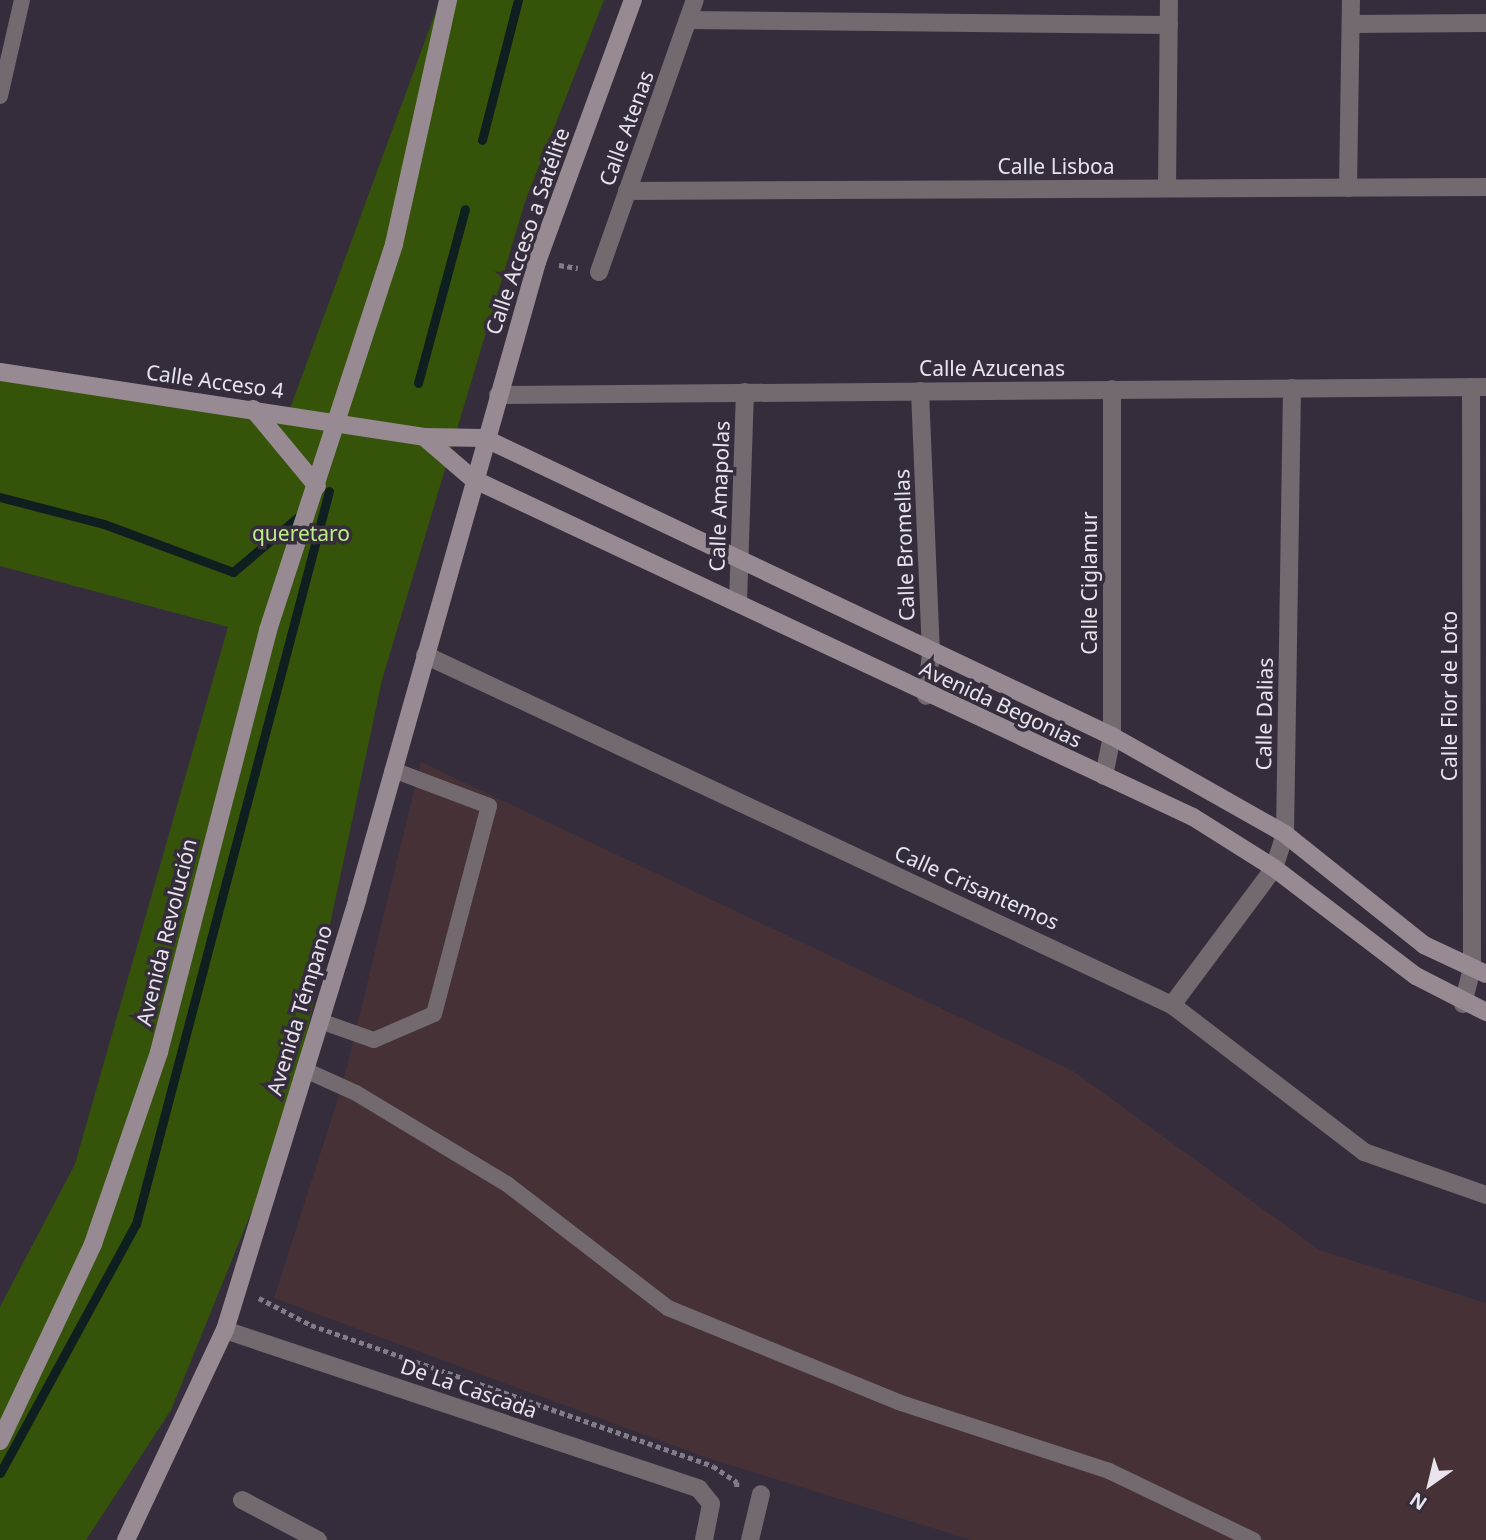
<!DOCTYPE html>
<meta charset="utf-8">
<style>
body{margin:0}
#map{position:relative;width:1486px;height:1540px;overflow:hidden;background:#352d3c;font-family:"Noto Sans",sans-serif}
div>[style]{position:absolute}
.education>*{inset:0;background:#463236}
.green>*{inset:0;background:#36530a}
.stream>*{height:9px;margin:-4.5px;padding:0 4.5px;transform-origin:4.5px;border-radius:4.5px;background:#0f1f1f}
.path>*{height:4.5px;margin-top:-2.25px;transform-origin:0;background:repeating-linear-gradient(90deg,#837c89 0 5px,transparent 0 8.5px)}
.lane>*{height:16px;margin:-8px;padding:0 8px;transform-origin:8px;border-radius:8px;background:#726a6f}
.street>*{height:18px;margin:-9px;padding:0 9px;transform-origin:9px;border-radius:9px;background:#726a6f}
.secondary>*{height:18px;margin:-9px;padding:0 9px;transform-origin:9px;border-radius:9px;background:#978a92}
span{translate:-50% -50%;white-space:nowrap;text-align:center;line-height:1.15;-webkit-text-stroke:7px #352d3c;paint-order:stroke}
.street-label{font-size:21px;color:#e8e3ed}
.park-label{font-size:21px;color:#bded89}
.north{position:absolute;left:1395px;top:1449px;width:70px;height:70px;-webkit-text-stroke:5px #352d3c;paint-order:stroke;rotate:214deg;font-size:19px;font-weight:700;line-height:28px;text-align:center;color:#e8e3ed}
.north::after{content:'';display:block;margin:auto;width:24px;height:32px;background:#e8e3ed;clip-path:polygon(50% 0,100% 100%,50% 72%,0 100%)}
</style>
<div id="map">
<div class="education">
<div style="clip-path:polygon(421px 762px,1073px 1071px,1319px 1250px,1486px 1303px,1486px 1540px,971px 1540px,708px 1458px,274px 1298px,343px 1083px)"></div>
</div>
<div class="green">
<div style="clip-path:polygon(440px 0,604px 0,525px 202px,382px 680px,288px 1122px,171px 1410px,86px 1540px,0 1540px,0 1307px,75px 1164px,228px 627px,0 566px,0 372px,288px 414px)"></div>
</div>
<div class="stream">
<div style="left:482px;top:140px;width:145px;rotate:-75.6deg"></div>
<div style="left:418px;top:383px;width:180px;rotate:-74.9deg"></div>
<div style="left:0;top:497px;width:107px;rotate:14.6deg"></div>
<div style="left:104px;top:524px;width:138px;rotate:20.4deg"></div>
<div style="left:233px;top:572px;width:93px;rotate:-40.2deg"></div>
<div style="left:0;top:1473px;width:284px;rotate:-61.4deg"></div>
<div style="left:136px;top:1224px;width:758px;rotate:-75.25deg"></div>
</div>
<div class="path">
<div style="left:559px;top:265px;width:19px;rotate:9deg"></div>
<div style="left:259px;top:1298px;width:59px;rotate:27.4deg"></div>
<div style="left:311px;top:1325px;width:426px;rotate:19.3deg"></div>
<div style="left:713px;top:1466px;width:29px;rotate:34deg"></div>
<div style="left:737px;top:1482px;width:6px;rotate:90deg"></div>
</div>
<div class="lane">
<div style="left:0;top:96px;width:98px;rotate:-77.1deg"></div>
<div style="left:320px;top:1021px;width:57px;rotate:19.4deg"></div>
<div style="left:374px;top:1040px;width:65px;rotate:-23.4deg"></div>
<div style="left:434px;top:1014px;width:215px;rotate:-75.2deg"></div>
<div style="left:489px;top:806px;width:103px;rotate:-159.4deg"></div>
<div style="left:305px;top:1070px;width:56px;rotate:24.3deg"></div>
<div style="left:356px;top:1093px;width:176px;rotate:31.1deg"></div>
<div style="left:507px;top:1184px;width:203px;rotate:37.6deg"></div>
<div style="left:668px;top:1308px;width:248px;rotate:22.2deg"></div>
<div style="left:898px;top:1402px;width:222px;rotate:18.1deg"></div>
<div style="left:1109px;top:1471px;width:160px;rotate:25.6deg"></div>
</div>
<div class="street">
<div style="left:688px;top:20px;width:481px;rotate:0.6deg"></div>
<div style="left:1351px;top:24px;width:135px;rotate:-0.4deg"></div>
<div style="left:1167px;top:188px;width:188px;rotate:-89.4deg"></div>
<div style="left:1348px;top:188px;width:188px;rotate:-89.1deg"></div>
<div style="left:627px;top:191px;width:859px;rotate:-0.27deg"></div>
<div style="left:599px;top:272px;width:288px;rotate:-70.6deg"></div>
<div style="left:920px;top:391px;width:263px;rotate:87.6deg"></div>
<div style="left:931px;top:654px;width:42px;rotate:96.8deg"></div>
<div style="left:498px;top:395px;width:988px;rotate:-0.46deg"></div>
<div style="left:738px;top:602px;width:210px;rotate:-88.1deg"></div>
<div style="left:425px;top:655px;width:825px;rotate:25.11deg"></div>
<div style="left:1172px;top:1005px;width:242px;rotate:37.4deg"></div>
<div style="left:1364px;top:1152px;width:129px;rotate:19.4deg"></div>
<div style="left:1104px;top:776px;width:41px;rotate:-78.7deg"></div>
<div style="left:1112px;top:736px;width:347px;rotate:-90deg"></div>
<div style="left:1463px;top:1004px;width:36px;rotate:-76deg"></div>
<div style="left:1472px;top:969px;width:582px;rotate:-90.1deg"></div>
<div style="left:1172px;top:1005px;width:171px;rotate:-53.3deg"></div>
<div style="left:1274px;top:868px;width:36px;rotate:-72deg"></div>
<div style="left:1285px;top:834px;width:446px;rotate:-89.1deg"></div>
<div style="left:225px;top:1330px;width:500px;rotate:18.5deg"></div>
<div style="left:699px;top:1489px;width:19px;rotate:51deg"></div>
<div style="left:711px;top:1504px;width:37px;rotate:101deg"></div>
<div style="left:242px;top:1500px;width:86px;rotate:27.8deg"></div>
<div style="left:750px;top:1540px;width:47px;rotate:-76.6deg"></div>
</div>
<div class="secondary">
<div style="left:0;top:372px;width:429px;rotate:8.7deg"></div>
<div style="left:424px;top:437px;width:60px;rotate:1deg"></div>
<div style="left:484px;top:438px;width:695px;rotate:25.39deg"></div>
<div style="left:1112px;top:736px;width:199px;rotate:29.5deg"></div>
<div style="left:1285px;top:834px;width:178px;rotate:38.6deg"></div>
<div style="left:1424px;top:945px;width:68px;rotate:25.1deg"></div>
<div style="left:253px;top:409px;width:100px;rotate:50.3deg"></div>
<div style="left:424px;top:437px;width:65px;rotate:40.6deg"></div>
<div style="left:473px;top:479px;width:795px;rotate:25.15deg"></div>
<div style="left:1193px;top:817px;width:96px;rotate:32.2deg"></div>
<div style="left:1274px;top:868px;width:178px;rotate:37.3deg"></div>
<div style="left:1416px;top:976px;width:79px;rotate:27.2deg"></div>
<div style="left:0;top:1441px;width:218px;rotate:-64.7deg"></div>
<div style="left:93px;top:1244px;width:203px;rotate:-71deg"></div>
<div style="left:159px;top:1052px;width:436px;rotate:-75.5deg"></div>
<div style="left:268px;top:630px;width:406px;rotate:-71.9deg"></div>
<div style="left:394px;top:244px;width:250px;rotate:-77.5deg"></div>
<div style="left:126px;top:1540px;width:232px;rotate:-64.8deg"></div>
<div style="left:225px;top:1330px;width:450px;rotate:-72.9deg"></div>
<div style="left:357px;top:900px;width:663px;rotate:-74.24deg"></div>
<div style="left:537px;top:262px;width:279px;rotate:-69.9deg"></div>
</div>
<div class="street-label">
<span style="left:626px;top:128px;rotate:-70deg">Calle Atenas</span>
<span style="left:1056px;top:166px">Calle Lisboa</span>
<span style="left:527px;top:231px;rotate:-71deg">Calle Acceso a Satélite</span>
<span style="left:992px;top:368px">Calle Azucenas</span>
<span style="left:215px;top:381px;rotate:8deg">Calle Acceso 4</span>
<span style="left:719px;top:496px;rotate:-88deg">Calle Amapolas</span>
<span style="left:904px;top:545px;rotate:-92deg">Calle Bromellas</span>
<span style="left:1089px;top:583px;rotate:-90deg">Calle Ciglamur</span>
<span style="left:1449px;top:696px;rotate:-90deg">Calle Flor de Loto</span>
<span style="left:1001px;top:704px;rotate:25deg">Avenida Begonias</span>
<span style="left:1264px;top:714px;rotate:-89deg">Calle Dalias</span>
<span style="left:977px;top:887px;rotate:24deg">Calle Crisantemos</span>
<span style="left:166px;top:932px;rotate:-76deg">Avenida Revolución</span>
<span style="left:299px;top:1010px;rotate:-73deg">Avenida Témpano</span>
<span style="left:469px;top:1388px;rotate:19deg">De La Cascada</span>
</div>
<div class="park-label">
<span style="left:301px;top:533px">queretaro</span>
</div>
<div class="north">N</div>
</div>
